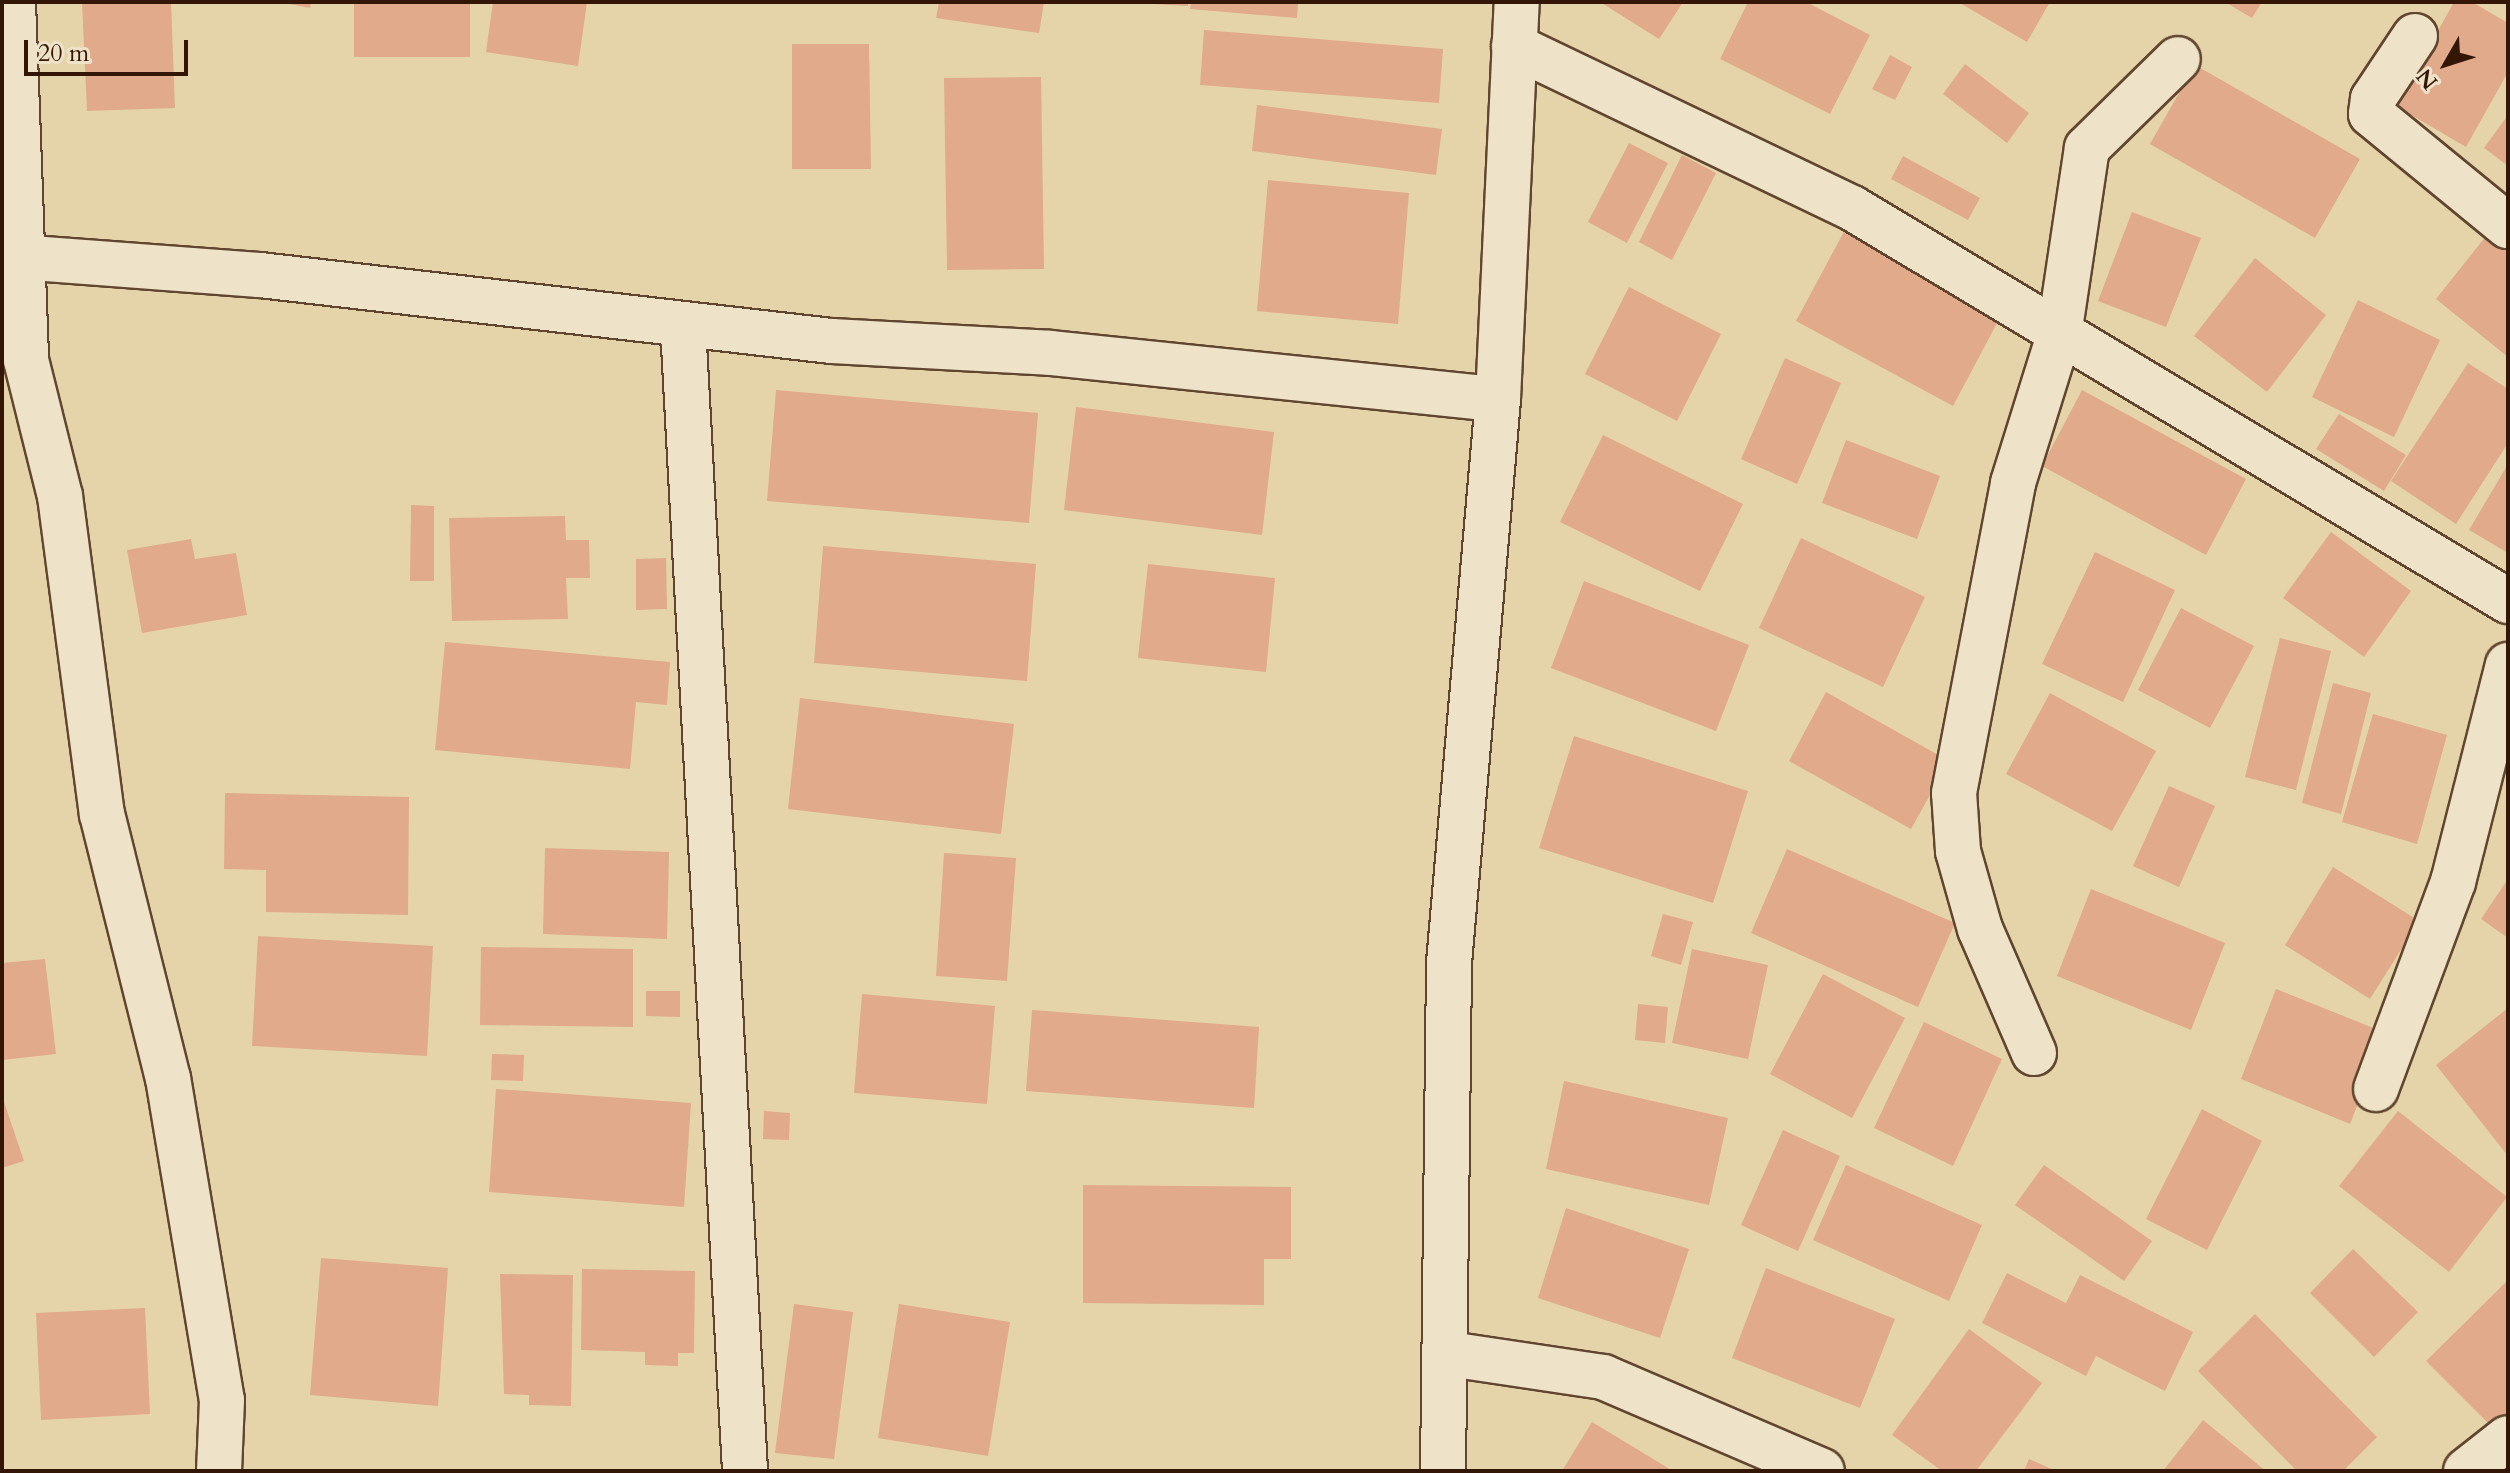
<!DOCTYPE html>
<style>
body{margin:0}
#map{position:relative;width:2510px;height:1473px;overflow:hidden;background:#e5d4aa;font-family:Cardo,serif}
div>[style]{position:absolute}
.building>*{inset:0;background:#e0aa8b}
.roads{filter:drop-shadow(2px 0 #60462f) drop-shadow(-2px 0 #60462f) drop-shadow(0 2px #60462f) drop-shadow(0 -2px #60462f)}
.minor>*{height:44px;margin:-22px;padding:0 22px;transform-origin:22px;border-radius:22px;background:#eee3c8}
span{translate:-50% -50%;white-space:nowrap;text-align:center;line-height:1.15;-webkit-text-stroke:8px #eee3c8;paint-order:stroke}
.frame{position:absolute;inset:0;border:4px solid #331606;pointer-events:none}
.north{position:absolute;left:2406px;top:24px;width:80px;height:80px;-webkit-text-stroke:6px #eee3c8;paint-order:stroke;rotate:231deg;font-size:22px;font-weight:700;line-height:32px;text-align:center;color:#331606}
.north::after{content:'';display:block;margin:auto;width:28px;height:36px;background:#331606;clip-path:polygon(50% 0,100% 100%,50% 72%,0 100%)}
.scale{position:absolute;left:24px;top:40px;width:164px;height:36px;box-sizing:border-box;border:4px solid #331606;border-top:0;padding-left:10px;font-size:24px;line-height:28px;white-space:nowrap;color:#331606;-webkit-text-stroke:6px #eee3c8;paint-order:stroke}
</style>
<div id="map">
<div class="building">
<div style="clip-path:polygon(82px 2px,171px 2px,175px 108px,87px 111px)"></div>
<div style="clip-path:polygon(279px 2px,311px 2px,310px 8px)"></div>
<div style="clip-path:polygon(354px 2px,470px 2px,470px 57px,354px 57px)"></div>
<div style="clip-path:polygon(493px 2px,587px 2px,578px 66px,486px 52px)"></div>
<div style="clip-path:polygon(939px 2px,1044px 2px,1039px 33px,936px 18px)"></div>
<div style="clip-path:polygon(1153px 2px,1188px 2px,1188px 6px,1152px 4px)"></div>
<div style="clip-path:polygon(1191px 2px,1298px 2px,1297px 18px,1190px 9px)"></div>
<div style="clip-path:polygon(1600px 2px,1683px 2px,1659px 39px)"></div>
<div style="clip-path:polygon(1748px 2px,1806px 2px,1870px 35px,1830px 114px,1720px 59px)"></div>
<div style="clip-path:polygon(1958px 2px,2050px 2px,2027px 42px)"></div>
<div style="clip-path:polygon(2225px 2px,2262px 2px,2252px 18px)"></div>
<div style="clip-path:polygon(2454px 2px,2472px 2px,2508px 23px,2508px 72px,2466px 147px,2396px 106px)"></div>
<div style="clip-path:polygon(1204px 30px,1443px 49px,1439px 103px,1200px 85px)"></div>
<div style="clip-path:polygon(792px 44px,869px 44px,871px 169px,792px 169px)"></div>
<div style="clip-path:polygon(1890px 55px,1912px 67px,1895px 100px,1872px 89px)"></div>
<div style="clip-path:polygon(1965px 64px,2029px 113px,2007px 143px,1943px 94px)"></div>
<div style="clip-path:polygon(2195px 65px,2360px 159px,2315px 238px,2150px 144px)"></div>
<div style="clip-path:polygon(1041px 77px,1044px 269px,947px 270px,944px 78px)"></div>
<div style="clip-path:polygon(1257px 105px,1442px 129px,1436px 175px,1252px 151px)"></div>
<div style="clip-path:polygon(2508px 115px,2508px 166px,2484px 148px)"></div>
<div style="clip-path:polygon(1629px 143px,1668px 163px,1627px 243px,1588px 222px)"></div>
<div style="clip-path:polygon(1682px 155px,1716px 173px,1672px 260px,1639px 242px)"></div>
<div style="clip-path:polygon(1903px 156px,1980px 198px,1968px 220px,1891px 179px)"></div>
<div style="clip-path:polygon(1268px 180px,1409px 193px,1398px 324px,1257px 311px)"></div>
<div style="clip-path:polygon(2132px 212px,2201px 238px,2166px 327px,2098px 301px)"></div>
<div style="clip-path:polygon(1847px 226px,2004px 310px,1953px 406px,1796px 321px)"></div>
<div style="clip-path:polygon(2494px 226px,2508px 237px,2508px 357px,2436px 299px)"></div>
<div style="clip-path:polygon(2255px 258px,2326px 315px,2267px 392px,2194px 336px)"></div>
<div style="clip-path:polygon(1629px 287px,1721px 334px,1677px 421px,1585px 374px)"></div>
<div style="clip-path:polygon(2358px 300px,2440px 340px,2394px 437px,2312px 397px)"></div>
<div style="clip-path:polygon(1785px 358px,1841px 383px,1797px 484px,1741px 459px)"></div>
<div style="clip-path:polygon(2468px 363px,2508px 389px,2508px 443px,2456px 524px,2391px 481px)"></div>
<div style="clip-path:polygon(776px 390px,1038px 413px,1029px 523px,767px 501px)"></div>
<div style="clip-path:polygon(2082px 390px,2246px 479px,2206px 555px,2042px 466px)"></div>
<div style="clip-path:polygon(1076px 407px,1274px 432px,1262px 535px,1064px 510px)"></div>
<div style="clip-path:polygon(2339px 414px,2406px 455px,2384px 491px,2316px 449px)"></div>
<div style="clip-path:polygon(1603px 435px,1743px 504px,1700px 591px,1560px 522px)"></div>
<div style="clip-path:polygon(1846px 440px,1940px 476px,1917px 539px,1822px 503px)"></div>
<div style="clip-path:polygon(2508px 464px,2508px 553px,2469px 530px)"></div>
<div style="clip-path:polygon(411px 505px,434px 506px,434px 581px,410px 581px)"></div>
<div style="clip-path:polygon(565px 516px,566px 540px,589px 540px,590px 578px,566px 578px,568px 619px,452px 621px,449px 518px)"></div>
<div style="clip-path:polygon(2331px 532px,2411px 591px,2364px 657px,2283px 598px)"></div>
<div style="clip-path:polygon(1801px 538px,1925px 597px,1883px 687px,1759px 628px)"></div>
<div style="clip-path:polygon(191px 539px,195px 559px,236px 553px,247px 615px,142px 633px,127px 550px)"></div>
<div style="clip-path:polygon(823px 546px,1036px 564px,1027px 681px,814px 663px)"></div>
<div style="clip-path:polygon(2095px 552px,2175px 590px,2123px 702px,2042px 664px)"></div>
<div style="clip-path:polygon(666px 558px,667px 609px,636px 610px,636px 559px)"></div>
<div style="clip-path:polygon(1148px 564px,1275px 578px,1266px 672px,1138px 658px)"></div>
<div style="clip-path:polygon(1584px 581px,1749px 645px,1716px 731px,1551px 668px)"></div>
<div style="clip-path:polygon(2181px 608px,2254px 646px,2210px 728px,2138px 690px)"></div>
<div style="clip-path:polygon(2280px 638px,2331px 651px,2296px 790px,2245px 777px)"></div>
<div style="clip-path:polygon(445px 642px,670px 662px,667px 705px,636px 702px,630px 769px,435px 750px)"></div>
<div style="clip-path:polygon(2333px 683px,2371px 693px,2341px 814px,2302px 803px)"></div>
<div style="clip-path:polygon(1826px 692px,1949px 761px,1911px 829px,1789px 761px)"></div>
<div style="clip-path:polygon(2050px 693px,2156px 751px,2112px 831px,2006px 774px)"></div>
<div style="clip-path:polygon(800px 698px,1014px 724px,1001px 834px,788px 809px)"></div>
<div style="clip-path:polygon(2373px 714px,2447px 735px,2417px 844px,2342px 822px)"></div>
<div style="clip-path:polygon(1574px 736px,1748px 791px,1713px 903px,1539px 848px)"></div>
<div style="clip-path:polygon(2169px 786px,2215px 806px,2179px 887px,2133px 866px)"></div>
<div style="clip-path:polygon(225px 793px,409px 797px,408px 915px,266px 912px,266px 870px,224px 869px)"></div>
<div style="clip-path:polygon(545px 848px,669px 852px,667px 939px,543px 934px)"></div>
<div style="clip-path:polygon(1787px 849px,1955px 923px,1918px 1007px,1751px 933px)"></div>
<div style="clip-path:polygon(944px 853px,1016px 858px,1007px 981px,936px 976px)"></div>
<div style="clip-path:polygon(2333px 867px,2419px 921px,2370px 999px,2285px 945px)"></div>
<div style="clip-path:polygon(2508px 879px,2508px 938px,2481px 919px)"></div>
<div style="clip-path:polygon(2091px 889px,2225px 943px,2191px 1030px,2057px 976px)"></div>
<div style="clip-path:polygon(1663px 914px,1693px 922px,1681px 965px,1651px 956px)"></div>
<div style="clip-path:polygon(258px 936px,433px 946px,427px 1056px,252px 1046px)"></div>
<div style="clip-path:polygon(481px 947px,633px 949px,633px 1027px,480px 1025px)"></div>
<div style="clip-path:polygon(1692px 949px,1768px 965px,1748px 1059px,1672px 1043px)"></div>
<div style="clip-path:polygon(45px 959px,56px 1054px,2px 1060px,2px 963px)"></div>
<div style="clip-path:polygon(1823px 974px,1905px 1018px,1852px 1118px,1770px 1074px)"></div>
<div style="clip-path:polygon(2276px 989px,2386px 1033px,2350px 1124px,2241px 1079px)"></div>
<div style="clip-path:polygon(646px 991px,680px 991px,680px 1017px,646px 1016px)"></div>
<div style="clip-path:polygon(862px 994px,995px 1006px,987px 1104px,854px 1093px)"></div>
<div style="clip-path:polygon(1638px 1004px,1668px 1007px,1665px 1043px,1635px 1040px)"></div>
<div style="clip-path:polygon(2508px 1008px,2508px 1156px,2436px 1065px)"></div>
<div style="clip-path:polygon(1032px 1010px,1259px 1027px,1254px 1108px,1026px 1091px)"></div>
<div style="clip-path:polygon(1924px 1022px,2002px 1059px,1953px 1166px,1874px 1128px)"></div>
<div style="clip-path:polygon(492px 1054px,524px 1055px,523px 1081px,491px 1080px)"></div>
<div style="clip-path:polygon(1564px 1081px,1728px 1118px,1709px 1205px,1546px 1169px)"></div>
<div style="clip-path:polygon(496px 1089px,691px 1103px,684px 1207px,489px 1192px)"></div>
<div style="clip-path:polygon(2px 1096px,24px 1161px,2px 1168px)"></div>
<div style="clip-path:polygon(2202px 1109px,2262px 1141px,2207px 1250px,2146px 1219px)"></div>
<div style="clip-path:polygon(764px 1111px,790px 1113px,789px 1140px,763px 1139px)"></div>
<div style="clip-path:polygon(2398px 1111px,2507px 1197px,2449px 1272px,2339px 1186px)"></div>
<div style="clip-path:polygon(1783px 1130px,1840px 1156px,1798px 1251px,1741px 1225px)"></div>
<div style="clip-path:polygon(1846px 1165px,1982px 1225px,1949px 1301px,1813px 1240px)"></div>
<div style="clip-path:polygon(2044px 1165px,2152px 1241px,2124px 1281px,2015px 1205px)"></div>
<div style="clip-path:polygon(1083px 1185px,1291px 1187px,1291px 1259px,1264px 1259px,1264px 1305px,1083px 1303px)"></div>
<div style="clip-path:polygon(1566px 1208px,1689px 1249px,1660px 1338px,1538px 1298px)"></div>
<div style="clip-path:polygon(2353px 1249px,2418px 1312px,2374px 1357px,2310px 1293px)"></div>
<div style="clip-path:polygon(321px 1258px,448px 1268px,438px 1406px,310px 1395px)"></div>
<div style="clip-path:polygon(1766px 1268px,1895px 1319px,1860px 1408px,1732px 1358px)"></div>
<div style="clip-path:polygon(582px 1269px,695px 1271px,694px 1353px,678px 1353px,678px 1366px,645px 1365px,645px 1352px,581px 1350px)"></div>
<div style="clip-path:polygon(2007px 1273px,2066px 1303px,2080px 1275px,2193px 1332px,2165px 1391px,2096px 1356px,2086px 1376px,1982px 1323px)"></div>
<div style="clip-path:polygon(500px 1274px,573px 1275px,571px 1406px,529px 1405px,529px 1395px,504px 1394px)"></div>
<div style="clip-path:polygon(2508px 1280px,2508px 1412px,2493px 1428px,2426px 1361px)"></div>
<div style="clip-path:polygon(794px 1304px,853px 1312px,834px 1459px,775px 1453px)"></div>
<div style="clip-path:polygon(899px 1304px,1010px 1322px,988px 1456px,878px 1438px)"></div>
<div style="clip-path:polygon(145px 1308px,150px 1414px,41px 1420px,36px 1313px)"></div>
<div style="clip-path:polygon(2255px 1314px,2377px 1437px,2343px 1471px,2297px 1471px,2198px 1371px)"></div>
<div style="clip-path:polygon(1969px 1329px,2042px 1383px,1976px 1471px,1942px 1471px,1892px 1435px)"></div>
<div style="clip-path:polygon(2203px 1420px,2266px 1471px,2163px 1471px)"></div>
<div style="clip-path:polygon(1592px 1422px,1673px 1471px,1562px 1471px)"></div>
<div style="clip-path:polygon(2029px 1459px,2056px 1471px,2024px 1471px)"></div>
</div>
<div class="roads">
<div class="minor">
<div style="left:13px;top:2px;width:358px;rotate:87.9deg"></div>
<div style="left:26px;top:360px;width:140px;rotate:76deg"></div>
<div style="left:60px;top:496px;width:321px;rotate:82.5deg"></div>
<div style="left:102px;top:814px;width:272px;rotate:76deg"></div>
<div style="left:168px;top:1078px;width:326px;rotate:80.5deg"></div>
<div style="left:222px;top:1400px;width:71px;rotate:92.4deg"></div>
<div style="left:2415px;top:36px;width:76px;rotate:123.7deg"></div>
<div style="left:2373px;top:99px;width:15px;rotate:98deg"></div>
<div style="left:2371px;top:114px;width:177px;rotate:39.3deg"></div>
<div style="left:1514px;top:46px;width:375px;rotate:25.6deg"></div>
<div style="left:1852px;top:208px;width:765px;rotate:30.93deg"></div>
<div style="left:19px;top:257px;width:242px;rotate:4.3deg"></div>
<div style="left:260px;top:275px;width:575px;rotate:6.59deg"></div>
<div style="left:831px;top:341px;width:219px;rotate:3.1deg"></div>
<div style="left:1050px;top:353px;width:450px;rotate:5.9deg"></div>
<div style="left:683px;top:326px;width:1147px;rotate:86.9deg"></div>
<div style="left:2034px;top:1053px;width:135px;rotate:-113.5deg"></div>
<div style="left:1980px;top:929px;width:81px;rotate:-105.8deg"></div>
<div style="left:1958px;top:851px;width:58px;rotate:-93.9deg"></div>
<div style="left:1954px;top:793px;width:316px;rotate:-79.2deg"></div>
<div style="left:2013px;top:483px;width:155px;rotate:-72.7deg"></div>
<div style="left:2059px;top:335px;width:189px;rotate:-81.5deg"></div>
<div style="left:2087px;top:148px;width:127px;rotate:-44.4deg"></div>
<div style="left:2376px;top:1089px;width:221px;rotate:-69.6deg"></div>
<div style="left:2453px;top:882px;width:224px;rotate:-75.8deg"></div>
<div style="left:1449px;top:1354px;width:156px;rotate:8.5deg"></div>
<div style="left:1603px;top:1377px;width:238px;rotate:23.2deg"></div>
<div style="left:1443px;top:1471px;width:508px;rotate:-89.32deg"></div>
<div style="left:1449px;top:963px;width:566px;rotate:-85.03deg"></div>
<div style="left:1498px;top:399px;width:397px;rotate:-87.3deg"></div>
<div style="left:2466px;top:1471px;width:53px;rotate:-38.2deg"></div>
</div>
</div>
<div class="frame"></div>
<div class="north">N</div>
<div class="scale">20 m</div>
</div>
